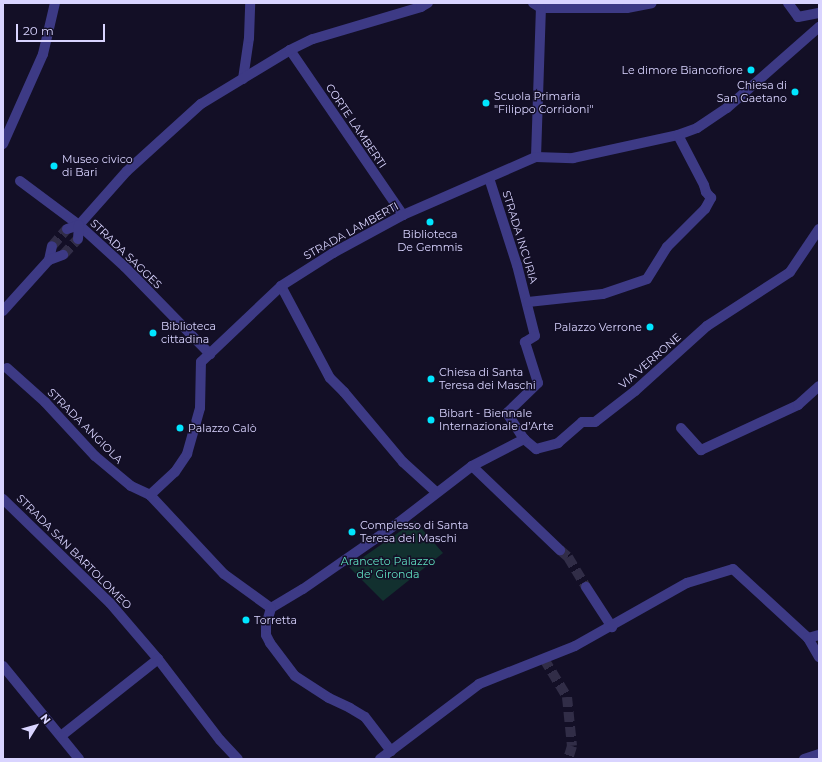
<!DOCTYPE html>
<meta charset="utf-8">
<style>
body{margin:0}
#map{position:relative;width:822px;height:762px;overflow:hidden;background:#130f26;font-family:Montserrat,sans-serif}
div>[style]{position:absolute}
.green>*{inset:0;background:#12302f}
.minor-tunnel>*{height:10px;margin-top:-5px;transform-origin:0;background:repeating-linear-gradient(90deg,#312d47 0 10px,transparent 0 15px)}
.minor>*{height:10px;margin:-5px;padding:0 5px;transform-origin:5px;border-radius:5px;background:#3d3a85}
.dots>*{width:11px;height:11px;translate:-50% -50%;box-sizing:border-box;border:2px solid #130f26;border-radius:50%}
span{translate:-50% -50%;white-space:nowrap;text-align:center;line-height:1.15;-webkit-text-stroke:3px #130f26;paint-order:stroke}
.poi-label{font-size:11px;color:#d9d4ff}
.right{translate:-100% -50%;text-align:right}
.left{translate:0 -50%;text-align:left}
.street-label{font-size:11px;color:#d9d4ff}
.park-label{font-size:11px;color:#5fe0c0}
.frame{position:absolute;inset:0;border:4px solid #d9d4ff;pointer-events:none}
.north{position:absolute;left:16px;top:706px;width:40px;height:40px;-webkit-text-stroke:3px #130f26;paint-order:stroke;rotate:53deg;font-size:11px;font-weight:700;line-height:16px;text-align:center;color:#d9d4ff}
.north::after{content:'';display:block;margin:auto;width:14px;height:18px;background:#d9d4ff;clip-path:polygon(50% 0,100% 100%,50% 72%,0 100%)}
.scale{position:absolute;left:16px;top:24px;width:89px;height:18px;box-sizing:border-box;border:2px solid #d9d4ff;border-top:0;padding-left:5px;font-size:12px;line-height:14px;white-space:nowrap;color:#d9d4ff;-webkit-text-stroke:3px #130f26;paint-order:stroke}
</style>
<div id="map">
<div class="green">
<div style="clip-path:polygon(415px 521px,443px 553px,383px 601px,349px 567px)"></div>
</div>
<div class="minor-tunnel">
<div style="left:52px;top:246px;width:23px;rotate:-49deg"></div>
<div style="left:63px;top:255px;width:22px;rotate:-47deg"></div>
<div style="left:560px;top:550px;width:11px;rotate:41deg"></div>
<div style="left:568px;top:557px;width:35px;rotate:59deg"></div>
<div style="left:544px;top:659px;width:44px;rotate:58.8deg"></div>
<div style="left:567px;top:697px;width:49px;rotate:84.2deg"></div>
<div style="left:572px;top:746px;width:14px;rotate:107deg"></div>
</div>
<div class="minor">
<div style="left:533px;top:3px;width:9px;rotate:32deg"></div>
<div style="left:541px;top:8px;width:86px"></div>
<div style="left:627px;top:8px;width:25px;rotate:-11deg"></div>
<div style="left:788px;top:3px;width:17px;rotate:54deg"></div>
<div style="left:798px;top:17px;width:21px;rotate:-11deg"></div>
<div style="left:290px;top:50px;width:200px;rotate:55.6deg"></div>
<div style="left:243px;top:79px;width:41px;rotate:-81.7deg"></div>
<div style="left:249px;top:38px;width:35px;rotate:-88deg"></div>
<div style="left:3px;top:144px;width:98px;rotate:-66deg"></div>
<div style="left:43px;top:54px;width:52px;rotate:-76.8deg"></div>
<div style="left:536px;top:157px;width:149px;rotate:-88.1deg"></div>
<div style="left:489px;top:178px;width:91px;rotate:72.2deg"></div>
<div style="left:517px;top:265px;width:73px;rotate:75.8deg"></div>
<div style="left:535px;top:336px;width:12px;rotate:149deg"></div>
<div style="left:525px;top:342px;width:43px;rotate:72.4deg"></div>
<div style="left:538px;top:383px;width:43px;rotate:135.9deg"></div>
<div style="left:507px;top:413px;width:31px;rotate:57deg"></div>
<div style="left:524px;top:439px;width:16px;rotate:40deg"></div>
<div style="left:536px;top:449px;width:23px;rotate:-15deg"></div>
<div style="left:558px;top:443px;width:32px;rotate:-41deg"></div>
<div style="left:582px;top:422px;width:13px"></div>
<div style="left:595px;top:422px;width:51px;rotate:-37.8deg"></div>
<div style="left:635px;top:391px;width:97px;rotate:-42.1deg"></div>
<div style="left:707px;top:326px;width:99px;rotate:-33deg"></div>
<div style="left:790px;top:272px;width:52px;rotate:-56deg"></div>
<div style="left:20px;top:181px;width:74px;rotate:36.7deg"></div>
<div style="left:79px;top:225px;width:62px;rotate:42.4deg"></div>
<div style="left:125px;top:267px;width:122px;rotate:45.7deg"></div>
<div style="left:79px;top:225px;width:72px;rotate:-48.4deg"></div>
<div style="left:127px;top:171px;width:100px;rotate:-42.2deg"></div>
<div style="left:201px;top:104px;width:104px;rotate:-31.2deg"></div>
<div style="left:290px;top:50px;width:25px;rotate:-26deg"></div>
<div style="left:313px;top:39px;width:113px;rotate:-16.5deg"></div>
<div style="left:421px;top:7px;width:8px;rotate:-30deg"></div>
<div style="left:67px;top:229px;width:13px;rotate:-18deg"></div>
<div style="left:78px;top:239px;width:14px;rotate:-86deg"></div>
<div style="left:49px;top:260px;width:14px;rotate:-78deg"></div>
<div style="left:281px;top:286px;width:104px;rotate:62deg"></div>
<div style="left:330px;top:378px;width:20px;rotate:45deg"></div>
<div style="left:344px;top:392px;width:92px;rotate:49.9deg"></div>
<div style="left:403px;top:462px;width:45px;rotate:42.3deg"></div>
<div style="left:528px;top:302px;width:75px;rotate:-6.1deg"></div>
<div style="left:603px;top:294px;width:46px;rotate:-18.8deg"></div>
<div style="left:647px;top:279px;width:38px;rotate:-58deg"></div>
<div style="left:667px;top:247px;width:54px;rotate:-45deg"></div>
<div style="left:705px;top:209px;width:13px;rotate:-61deg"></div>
<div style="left:711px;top:198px;width:8px;rotate:-130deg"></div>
<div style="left:706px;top:192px;width:7px;rotate:-106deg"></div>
<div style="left:704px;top:185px;width:56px;rotate:-117.5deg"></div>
<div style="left:3px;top:311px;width:69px;rotate:-48deg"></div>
<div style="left:49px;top:260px;width:15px;rotate:-20deg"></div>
<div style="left:7px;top:368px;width:51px;rotate:41.8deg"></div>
<div style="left:45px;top:402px;width:74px;rotate:47.2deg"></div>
<div style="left:95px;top:456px;width:47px;rotate:39.8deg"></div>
<div style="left:131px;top:486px;width:21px;rotate:25deg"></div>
<div style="left:150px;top:495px;width:108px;rotate:46.9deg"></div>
<div style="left:224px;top:574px;width:58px;rotate:35.9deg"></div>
<div style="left:681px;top:428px;width:30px;rotate:48deg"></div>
<div style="left:701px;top:450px;width:107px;rotate:-24.9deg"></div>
<div style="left:798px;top:405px;width:28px;rotate:-42deg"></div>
<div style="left:472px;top:466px;width:122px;rotate:43.7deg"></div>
<div style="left:150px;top:495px;width:34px;rotate:-43deg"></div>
<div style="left:175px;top:472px;width:22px;rotate:-56deg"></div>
<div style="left:187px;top:454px;width:48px;rotate:-74.2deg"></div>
<div style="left:200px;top:408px;width:46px;rotate:-88.8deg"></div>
<div style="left:201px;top:362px;width:110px;rotate:-43.5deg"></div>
<div style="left:281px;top:286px;width:62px;rotate:-32.4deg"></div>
<div style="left:333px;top:253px;width:80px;rotate:-28.5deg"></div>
<div style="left:403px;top:215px;width:145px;rotate:-23.6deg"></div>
<div style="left:536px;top:157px;width:37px;rotate:2deg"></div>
<div style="left:573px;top:158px;width:107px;rotate:-12.4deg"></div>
<div style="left:678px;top:135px;width:20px;rotate:-20deg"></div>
<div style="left:697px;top:128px;width:36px;rotate:-34deg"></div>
<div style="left:727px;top:108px;width:123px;rotate:-41.4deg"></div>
<div style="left:3px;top:499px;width:149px;rotate:44.2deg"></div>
<div style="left:110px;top:603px;width:74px;rotate:49.4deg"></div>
<div style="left:158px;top:659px;width:102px;rotate:52.6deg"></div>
<div style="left:220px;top:740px;width:26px;rotate:47deg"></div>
<div style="left:586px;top:587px;width:48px;rotate:57deg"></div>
<div style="left:271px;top:608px;width:37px;rotate:-31deg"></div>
<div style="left:303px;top:589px;width:116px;rotate:-34.8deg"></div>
<div style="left:398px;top:523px;width:93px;rotate:-37.6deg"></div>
<div style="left:472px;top:466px;width:59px;rotate:-27.4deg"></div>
<div style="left:271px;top:608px;width:18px;rotate:106deg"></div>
<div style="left:266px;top:625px;width:10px;rotate:90deg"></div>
<div style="left:266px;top:635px;width:9px;rotate:63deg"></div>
<div style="left:270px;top:643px;width:41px;rotate:52.9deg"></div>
<div style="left:295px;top:676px;width:40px;rotate:32.9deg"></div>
<div style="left:329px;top:698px;width:23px;rotate:25deg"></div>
<div style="left:350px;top:708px;width:17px;rotate:31deg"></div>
<div style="left:365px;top:717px;width:43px;rotate:52.6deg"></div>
<div style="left:808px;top:638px;width:11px;rotate:-15deg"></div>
<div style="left:3px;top:666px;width:120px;rotate:50.7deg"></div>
<div style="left:61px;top:736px;width:124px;rotate:-38.4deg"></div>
<div style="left:380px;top:759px;width:124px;rotate:-37.1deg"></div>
<div style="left:479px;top:684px;width:103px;rotate:-21.6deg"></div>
<div style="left:575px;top:646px;width:129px;rotate:-29.4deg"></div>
<div style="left:687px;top:583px;width:48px;rotate:-16.9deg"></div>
<div style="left:733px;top:569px;width:102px;rotate:42.6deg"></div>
<div style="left:808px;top:638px;width:22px;rotate:60deg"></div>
<div style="left:804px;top:759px;width:16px;rotate:-18deg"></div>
</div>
<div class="dots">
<div style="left:751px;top:70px;background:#00e5ff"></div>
<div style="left:795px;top:92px;background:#00e5ff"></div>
<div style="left:486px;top:103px;background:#00e5ff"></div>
<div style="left:54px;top:166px;background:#00e5ff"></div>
<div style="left:430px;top:222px;background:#00e5ff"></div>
<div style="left:650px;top:327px;background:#00e5ff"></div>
<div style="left:153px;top:333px;background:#00e5ff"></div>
<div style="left:431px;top:379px;background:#00e5ff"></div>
<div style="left:431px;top:420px;background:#00e5ff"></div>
<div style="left:180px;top:428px;background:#00e5ff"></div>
<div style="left:352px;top:532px;background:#00e5ff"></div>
<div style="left:246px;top:620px;background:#00e5ff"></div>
</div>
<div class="poi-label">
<span class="right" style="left:743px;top:70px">Le dimore Biancofiore</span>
<span class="right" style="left:787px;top:92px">Chiesa di<br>San Gaetano</span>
<span class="left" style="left:494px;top:103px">Scuola Primaria<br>"Filippo Corridoni"</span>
<span class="left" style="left:62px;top:166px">Museo civico<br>di Bari</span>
<span style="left:430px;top:241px">Biblioteca<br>De Gemmis</span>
<span class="left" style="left:161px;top:333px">Biblioteca<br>cittadina</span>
<span class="right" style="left:642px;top:327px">Palazzo Verrone</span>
<span class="left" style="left:439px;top:379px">Chiesa di Santa<br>Teresa dei Maschi</span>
<span class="left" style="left:439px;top:420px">Bibart - Biennale<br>Internazionale d’Arte</span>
<span class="left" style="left:188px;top:428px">Palazzo Calò</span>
<span class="left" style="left:360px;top:532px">Complesso di Santa<br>Teresa dei Maschi</span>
<span class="left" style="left:254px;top:620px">Torretta</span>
</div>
<div class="street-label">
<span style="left:356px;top:126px;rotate:56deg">CORTE LAMBERTI</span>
<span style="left:351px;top:231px;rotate:-29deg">STRADA LAMBERTI</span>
<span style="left:520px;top:237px;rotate:73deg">STRADA INCURIA</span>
<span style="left:126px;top:254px;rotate:44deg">STRADA SAGGES</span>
<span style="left:650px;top:361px;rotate:-41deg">VIA VERRONE</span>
<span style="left:85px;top:426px;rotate:45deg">STRADA ANGIOLA</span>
<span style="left:74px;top:552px;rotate:45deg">STRADA SAN BARTOLOMEO</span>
</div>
<div class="park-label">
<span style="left:388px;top:568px">Aranceto Palazzo<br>de' Gironda</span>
</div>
<div class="frame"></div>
<div class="north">N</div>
<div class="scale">20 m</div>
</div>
